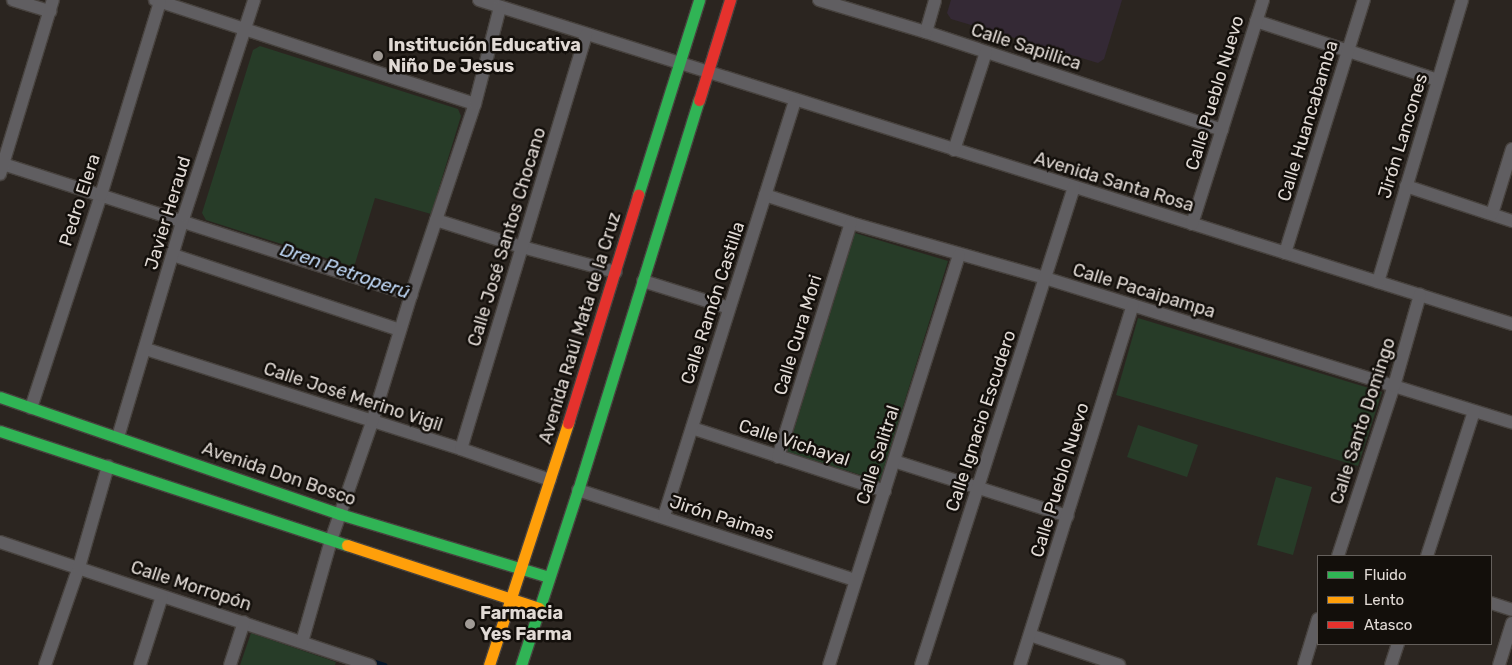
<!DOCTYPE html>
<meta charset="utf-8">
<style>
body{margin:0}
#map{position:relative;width:1512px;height:665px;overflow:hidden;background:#2b2520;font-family:Rubik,sans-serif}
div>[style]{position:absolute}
.education>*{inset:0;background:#342935}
.green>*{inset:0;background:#273c28}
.stream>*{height:4px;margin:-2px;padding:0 2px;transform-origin:2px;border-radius:2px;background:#05162a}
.roads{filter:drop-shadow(1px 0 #47423e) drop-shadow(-1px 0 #47423e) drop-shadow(0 1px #47423e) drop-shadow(0 -1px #47423e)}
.street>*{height:12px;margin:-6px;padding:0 6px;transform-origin:6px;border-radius:6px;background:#605e61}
.fast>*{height:11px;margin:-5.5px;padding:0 5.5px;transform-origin:5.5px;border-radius:5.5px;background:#30b455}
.slow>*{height:11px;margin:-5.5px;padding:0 5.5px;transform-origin:5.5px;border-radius:5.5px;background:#ff9f0a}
.jam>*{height:11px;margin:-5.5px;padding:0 5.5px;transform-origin:5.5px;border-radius:5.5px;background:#e5322d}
.dots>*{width:14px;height:14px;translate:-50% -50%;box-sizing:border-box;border:2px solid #130f0b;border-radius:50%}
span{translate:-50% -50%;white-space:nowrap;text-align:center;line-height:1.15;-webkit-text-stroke:5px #130f0b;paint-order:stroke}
.poi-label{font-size:18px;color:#e1dad5;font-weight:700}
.left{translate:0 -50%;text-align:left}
.street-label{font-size:18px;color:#e1dad5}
.water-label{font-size:19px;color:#bfd8f7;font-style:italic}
.legend{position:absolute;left:1317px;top:555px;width:175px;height:90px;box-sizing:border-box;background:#130f0b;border:1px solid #65605c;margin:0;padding:6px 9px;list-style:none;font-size:15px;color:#e1dad5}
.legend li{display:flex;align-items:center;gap:10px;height:25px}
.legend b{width:25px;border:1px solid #65605c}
</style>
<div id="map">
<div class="education">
<div style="clip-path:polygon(951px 0,1122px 0,1104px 59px,1098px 63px,951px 19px,947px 13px)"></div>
</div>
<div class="green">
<div style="clip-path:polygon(260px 46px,458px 109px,461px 116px,431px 214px,375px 198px,354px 267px,206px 220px,202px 213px,253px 50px)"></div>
<div style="clip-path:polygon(855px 233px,948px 261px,880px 481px,787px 452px)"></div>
<div style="clip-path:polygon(1138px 318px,1382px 392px,1358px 466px,1116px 395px)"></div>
<div style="clip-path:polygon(1138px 425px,1198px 445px,1187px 477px,1127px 457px)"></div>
<div style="clip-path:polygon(1276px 477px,1312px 487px,1293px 555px,1257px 545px)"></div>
<div style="clip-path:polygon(251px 633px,336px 662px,335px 665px,240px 665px)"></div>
</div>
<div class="stream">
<div style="left:372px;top:661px;width:14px;rotate:17deg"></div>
</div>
<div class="roads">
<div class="street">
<div style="left:13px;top:0;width:39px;rotate:17deg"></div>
<div style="left:155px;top:0;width:336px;rotate:18deg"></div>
<div style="left:479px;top:0;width:1083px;rotate:17.41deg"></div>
<div style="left:819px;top:0;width:112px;rotate:16.7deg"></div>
<div style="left:926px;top:32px;width:312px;rotate:18.3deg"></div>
<div style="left:1256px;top:21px;width:191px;rotate:18deg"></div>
<div style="left:926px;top:32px;width:33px;rotate:-74deg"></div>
<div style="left:954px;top:150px;width:103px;rotate:-71.9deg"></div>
<div style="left:3px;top:164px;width:429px;rotate:17.8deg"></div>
<div style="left:0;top:174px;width:182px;rotate:-73.1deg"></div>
<div style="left:1406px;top:186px;width:112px;rotate:18.3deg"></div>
<div style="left:765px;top:195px;width:90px;rotate:18deg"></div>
<div style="left:851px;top:223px;width:202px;rotate:15.8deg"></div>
<div style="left:1045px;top:278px;width:489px;rotate:17.2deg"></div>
<div style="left:1492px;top:214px;width:68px;rotate:-72.9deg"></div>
<div style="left:436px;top:220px;width:90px;rotate:17.4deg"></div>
<div style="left:522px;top:247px;width:97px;rotate:14.9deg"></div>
<div style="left:1192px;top:224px;width:235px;rotate:-72.4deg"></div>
<div style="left:1285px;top:253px;width:265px;rotate:-72.7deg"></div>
<div style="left:173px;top:255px;width:239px;rotate:18.3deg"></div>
<div style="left:643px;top:281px;width:90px;rotate:17.4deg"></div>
<div style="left:1378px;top:282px;width:294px;rotate:-73.4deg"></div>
<div style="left:146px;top:349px;width:330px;rotate:17.6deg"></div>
<div style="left:461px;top:449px;width:94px;rotate:19.2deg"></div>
<div style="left:31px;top:408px;width:224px;rotate:-71.8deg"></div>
<div style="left:101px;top:195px;width:202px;rotate:-73deg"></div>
<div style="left:692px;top:428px;width:203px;rotate:18.1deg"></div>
<div style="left:118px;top:437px;width:231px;rotate:-73.4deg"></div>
<div style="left:184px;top:216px;width:227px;rotate:-72deg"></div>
<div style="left:461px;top:449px;width:433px;rotate:-73.2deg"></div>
<div style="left:778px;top:457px;width:245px;rotate:-72.7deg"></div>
<div style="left:894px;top:461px;width:182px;rotate:17.6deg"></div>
<div style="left:578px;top:490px;width:291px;rotate:18deg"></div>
<div style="left:664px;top:516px;width:436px;rotate:-72.5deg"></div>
<div style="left:0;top:542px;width:390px;rotate:18.4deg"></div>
<div style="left:1338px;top:556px;width:179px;rotate:-71.8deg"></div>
<div style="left:1394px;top:386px;width:95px;rotate:-74.1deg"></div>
<div style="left:1427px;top:556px;width:152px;rotate:-72deg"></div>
<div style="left:1491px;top:603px;width:22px;rotate:18deg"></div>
<div style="left:1030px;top:635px;width:94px;rotate:18.6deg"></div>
<div style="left:302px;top:642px;width:106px;rotate:-74.1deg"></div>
<div style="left:331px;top:540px;width:125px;rotate:-70.8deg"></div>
<div style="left:372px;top:422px;width:133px;rotate:-72.9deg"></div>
<div style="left:411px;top:295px;width:201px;rotate:-71.5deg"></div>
<div style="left:475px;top:104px;width:100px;rotate:-75.5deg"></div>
<div style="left:45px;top:665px;width:104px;rotate:-70.9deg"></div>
<div style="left:79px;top:567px;width:105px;rotate:-74deg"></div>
<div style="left:140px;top:665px;width:72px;rotate:-72.3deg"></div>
<div style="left:230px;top:665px;width:45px;rotate:-72deg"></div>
<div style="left:829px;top:665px;width:430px;rotate:-72.4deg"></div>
<div style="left:921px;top:665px;width:502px;rotate:-72.25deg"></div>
<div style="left:1020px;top:665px;width:377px;rotate:-72.6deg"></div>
<div style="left:1304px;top:665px;width:48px;rotate:-73.1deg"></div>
<div style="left:1391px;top:665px;width:22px;rotate:-72deg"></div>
<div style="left:1499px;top:665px;width:44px;rotate:-72.8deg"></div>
</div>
<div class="fast">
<div style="left:638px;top:195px;width:204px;rotate:-72.6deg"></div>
<div style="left:0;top:397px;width:360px;rotate:19deg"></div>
<div style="left:340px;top:514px;width:218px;rotate:16.8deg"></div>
<div style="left:0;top:431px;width:365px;rotate:18.2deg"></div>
<div style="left:521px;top:665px;width:184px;rotate:-72deg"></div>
<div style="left:578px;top:490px;width:408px;rotate:-72.8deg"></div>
</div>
<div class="slow">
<div style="left:347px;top:545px;width:202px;rotate:18.2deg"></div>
<div style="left:489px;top:665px;width:255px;rotate:-71.9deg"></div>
</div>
<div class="jam">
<div style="left:699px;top:100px;width:105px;rotate:-72.8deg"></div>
<div style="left:568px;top:423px;width:239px;rotate:-72.9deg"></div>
</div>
</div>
<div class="dots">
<div style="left:378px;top:56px;background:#a19b96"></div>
<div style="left:470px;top:624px;background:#a19b96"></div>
</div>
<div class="poi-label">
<span class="left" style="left:388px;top:56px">Institución Educativa<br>Niño De Jesus</span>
<span class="left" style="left:480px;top:624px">Farmacia<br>Yes Farma</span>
</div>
<div class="street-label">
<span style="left:1026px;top:47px;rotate:18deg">Calle Sapillica</span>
<span style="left:1215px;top:93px;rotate:-73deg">Calle Pueblo Nuevo</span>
<span style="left:1308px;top:121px;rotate:-73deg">Calle Huancabamba</span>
<span style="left:1403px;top:136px;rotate:-73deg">Jirón Lancones</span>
<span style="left:1114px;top:182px;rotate:17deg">Avenida Santa Rosa</span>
<span style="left:80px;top:200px;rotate:-72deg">Pedro Elera</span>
<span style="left:168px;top:213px;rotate:-73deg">Javier Heraud</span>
<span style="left:507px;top:237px;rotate:-73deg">Calle José Santos Chocano</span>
<span style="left:1144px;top:291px;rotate:17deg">Calle Pacaipampa</span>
<span style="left:713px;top:303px;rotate:-72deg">Calle Ramón Castilla</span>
<span style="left:580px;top:328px;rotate:-73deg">Avenida Raúl Mata de la Cruz</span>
<span style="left:798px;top:335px;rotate:-73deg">Calle Cura Mori</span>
<span style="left:353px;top:397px;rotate:18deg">Calle José Merino Vigil</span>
<span style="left:981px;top:421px;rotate:-72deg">Calle Ignacio Escudero</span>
<span style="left:1363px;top:421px;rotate:-72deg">Calle Santo Domingo</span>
<span style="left:794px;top:443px;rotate:18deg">Calle Vichayal</span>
<span style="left:878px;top:455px;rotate:-72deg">Calle Salitral</span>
<span style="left:279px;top:474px;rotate:19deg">Avenida Don Bosco</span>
<span style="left:1060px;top:480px;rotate:-73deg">Calle Pueblo Nuevo</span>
<span style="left:722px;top:518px;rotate:18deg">Jirón Paimas</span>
<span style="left:191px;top:586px;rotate:18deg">Calle Morropón</span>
</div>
<div class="water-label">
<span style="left:345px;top:271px;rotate:19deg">Dren Petroperú</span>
</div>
<ul class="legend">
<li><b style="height:6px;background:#30b455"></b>Fluido</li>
<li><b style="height:6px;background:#ff9f0a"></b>Lento</li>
<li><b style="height:6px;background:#e5322d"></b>Atasco</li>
</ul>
</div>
